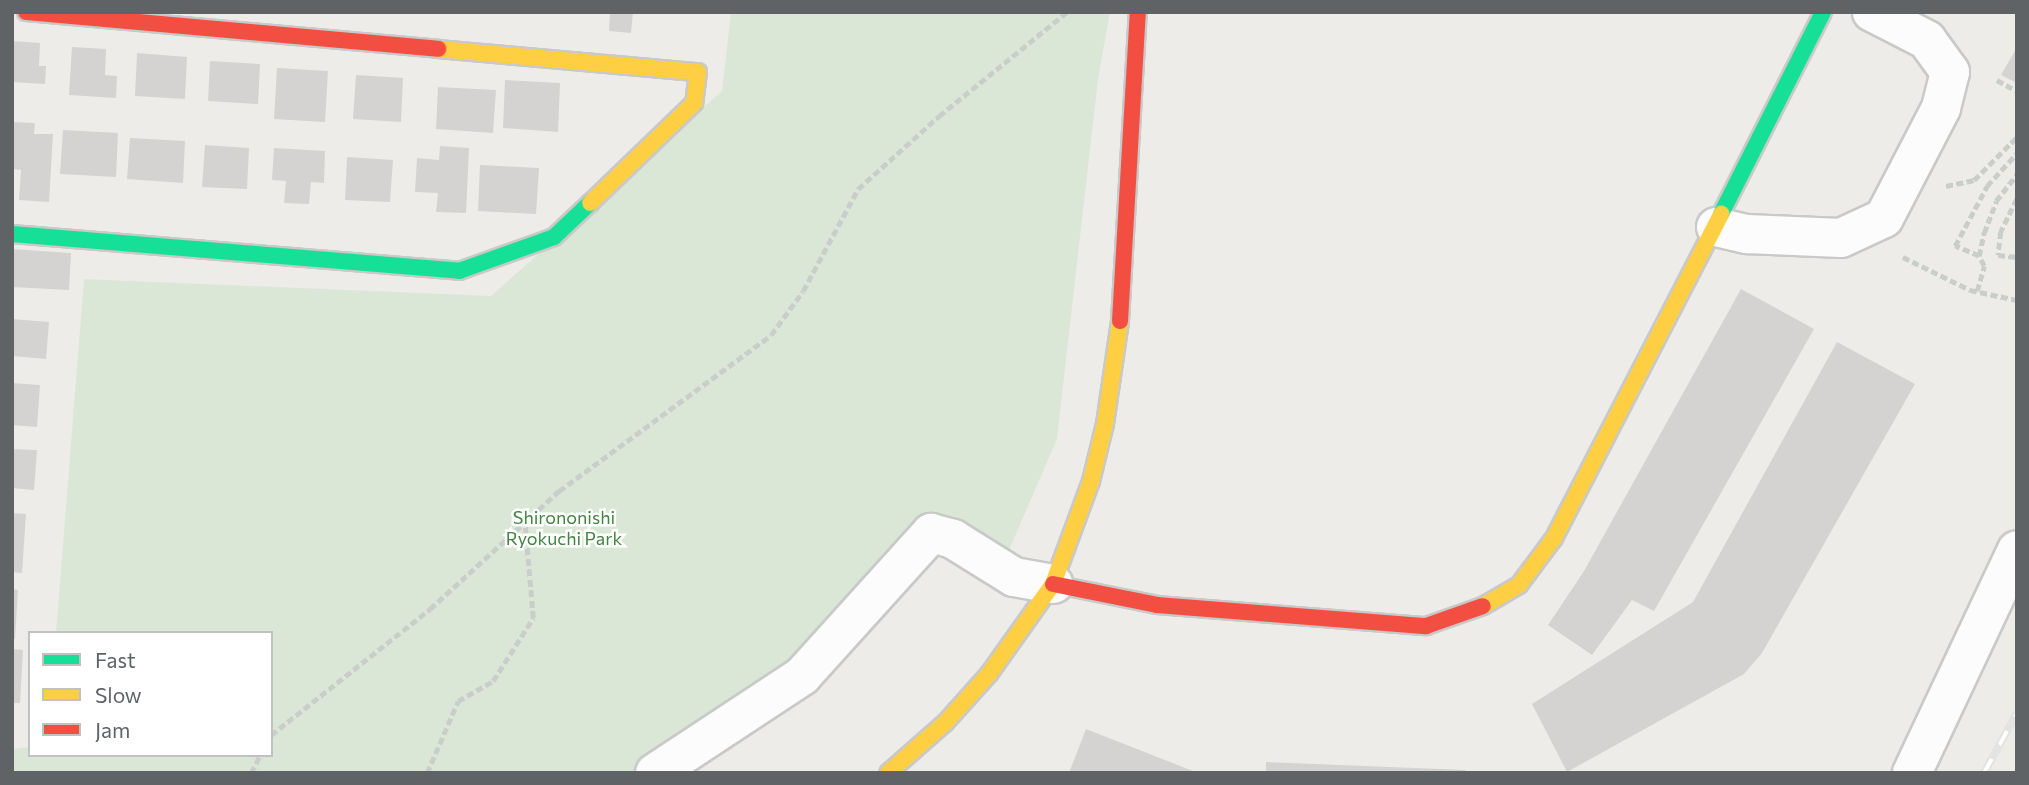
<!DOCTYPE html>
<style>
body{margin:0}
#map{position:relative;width:2029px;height:785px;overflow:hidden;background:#eeece9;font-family:Commissioner,sans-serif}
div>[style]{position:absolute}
.green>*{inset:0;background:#dae7d6}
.building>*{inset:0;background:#d5d3d2}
.path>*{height:4.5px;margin-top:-2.25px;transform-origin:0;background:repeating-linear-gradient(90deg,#cacecb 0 7px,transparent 0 10.5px)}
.roads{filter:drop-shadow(2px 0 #c8c9c8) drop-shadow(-2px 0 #c8c9c8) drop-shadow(0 2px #c8c9c8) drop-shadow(0 -2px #c8c9c8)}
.street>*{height:38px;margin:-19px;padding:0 19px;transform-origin:19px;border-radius:19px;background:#fcfcfc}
.fast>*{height:16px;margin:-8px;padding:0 8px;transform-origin:8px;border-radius:8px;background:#16e098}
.slow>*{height:16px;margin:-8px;padding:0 8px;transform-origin:8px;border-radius:8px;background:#ffcf43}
.jam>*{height:16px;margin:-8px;padding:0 8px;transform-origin:8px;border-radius:8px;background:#f24e42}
.rail>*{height:8px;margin-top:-4px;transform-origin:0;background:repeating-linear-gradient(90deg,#fff 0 16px,#e3e3e2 0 32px);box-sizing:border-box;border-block:2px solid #e3e3e2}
span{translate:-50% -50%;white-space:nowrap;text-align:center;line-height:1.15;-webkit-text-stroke:5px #fff;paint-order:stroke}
.park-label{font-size:18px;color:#438341}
.frame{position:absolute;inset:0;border:14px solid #5f6366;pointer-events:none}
.legend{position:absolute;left:28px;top:631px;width:245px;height:126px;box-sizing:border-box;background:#fff;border:2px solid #bfc1c2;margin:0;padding:9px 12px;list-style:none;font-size:21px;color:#5f6366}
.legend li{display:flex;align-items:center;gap:14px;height:35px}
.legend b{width:35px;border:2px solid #bfc1c2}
</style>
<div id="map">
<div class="green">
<div style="clip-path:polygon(731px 12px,1110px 12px,1098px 79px,1057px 439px,1009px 550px,922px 515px,795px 669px,638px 773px,12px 773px,12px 749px,30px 747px,30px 755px,271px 755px,271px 633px,56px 633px,84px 279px,491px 296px,722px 91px)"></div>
</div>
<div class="building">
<div style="clip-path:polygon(610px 12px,633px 12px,631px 33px,609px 31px)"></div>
<div style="clip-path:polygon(12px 41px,40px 43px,39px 66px,46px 66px,45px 84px,12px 82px)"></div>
<div style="clip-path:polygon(72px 47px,106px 49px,105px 75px,117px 76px,116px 98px,69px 95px)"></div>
<div style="clip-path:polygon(2017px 47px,2017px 83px,2001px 75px)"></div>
<div style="clip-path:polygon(137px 53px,187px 57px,185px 99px,135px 96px)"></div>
<div style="clip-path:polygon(210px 61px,260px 64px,258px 104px,208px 101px)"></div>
<div style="clip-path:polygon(277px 68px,328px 71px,325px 122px,274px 119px)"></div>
<div style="clip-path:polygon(356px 75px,403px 78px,401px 122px,353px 119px)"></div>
<div style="clip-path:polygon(505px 80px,560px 83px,558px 132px,503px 128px)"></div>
<div style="clip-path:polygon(438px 87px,496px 90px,493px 133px,436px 129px)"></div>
<div style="clip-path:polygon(12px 122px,35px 123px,34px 134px,53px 134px,49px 202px,19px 200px,21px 170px,12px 169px)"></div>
<div style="clip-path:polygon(63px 130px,118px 133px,116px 177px,60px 174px)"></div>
<div style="clip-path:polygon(130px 138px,185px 141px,183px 183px,127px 179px)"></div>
<div style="clip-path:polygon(205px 145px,249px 148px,247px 189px,202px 187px)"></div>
<div style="clip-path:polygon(440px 146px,469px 148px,466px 213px,436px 212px,438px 193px,415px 192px,417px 158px,439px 160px)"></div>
<div style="clip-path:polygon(274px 148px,325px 151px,324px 183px,311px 182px,309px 204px,284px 203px,286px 181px,272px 180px)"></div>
<div style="clip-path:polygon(347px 157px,393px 160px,390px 202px,345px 200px)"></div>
<div style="clip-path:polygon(480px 165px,539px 168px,536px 214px,478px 211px)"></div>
<div style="clip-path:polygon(12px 249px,71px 253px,69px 290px,12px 287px)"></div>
<div style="clip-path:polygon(1741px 289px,1814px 329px,1654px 611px,1632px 600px,1592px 655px,1548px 625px,1584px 571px)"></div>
<div style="clip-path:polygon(12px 319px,49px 322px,46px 359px,12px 356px)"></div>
<div style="clip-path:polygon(1837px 342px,1915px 384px,1762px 653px,1744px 674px,1567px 772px,1532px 704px,1693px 602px)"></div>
<div style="clip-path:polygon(12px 383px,40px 385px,37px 427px,12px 425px)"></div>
<div style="clip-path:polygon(12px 449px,37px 450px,34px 490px,12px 488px)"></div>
<div style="clip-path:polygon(12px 513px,26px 514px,22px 573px,12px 572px)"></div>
<div style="clip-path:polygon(12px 589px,18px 590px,15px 639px,12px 639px)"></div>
<div style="clip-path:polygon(12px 649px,23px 650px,20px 703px,12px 703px)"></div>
<div style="clip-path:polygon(1086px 729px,1198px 773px,1069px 773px)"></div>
<div style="clip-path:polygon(1266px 762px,1466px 770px,1465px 773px,1266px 773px)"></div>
</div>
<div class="path">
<div style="left:1997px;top:80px;width:23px;rotate:29deg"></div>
<div style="left:1946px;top:186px;width:29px;rotate:-12deg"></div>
<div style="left:1974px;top:180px;width:61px;rotate:-45deg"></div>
<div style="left:2017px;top:199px;width:37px;rotate:116deg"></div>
<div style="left:2001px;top:232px;width:23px;rotate:97deg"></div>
<div style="left:1998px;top:255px;width:19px;rotate:6deg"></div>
<div style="left:1979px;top:256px;width:26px;rotate:-157deg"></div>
<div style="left:1955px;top:246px;width:68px;rotate:-61.9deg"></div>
<div style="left:1987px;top:186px;width:45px;rotate:-47.7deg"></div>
<div style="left:1903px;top:257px;width:75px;rotate:26.2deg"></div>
<div style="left:1970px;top:290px;width:48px;rotate:12deg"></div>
<div style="left:1977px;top:291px;width:26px;rotate:-74deg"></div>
<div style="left:1984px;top:266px;width:11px;rotate:-117deg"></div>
<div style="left:1979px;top:256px;width:24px;rotate:-78deg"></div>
<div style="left:1984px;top:233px;width:34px;rotate:-69deg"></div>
<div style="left:1996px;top:201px;width:34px;rotate:-52deg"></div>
<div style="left:271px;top:735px;width:203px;rotate:-38.4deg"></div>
<div style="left:430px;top:609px;width:175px;rotate:-42.5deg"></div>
<div style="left:559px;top:491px;width:263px;rotate:-36.3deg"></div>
<div style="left:771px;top:335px;width:54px;rotate:-54deg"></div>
<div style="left:803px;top:291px;width:116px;rotate:-61.7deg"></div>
<div style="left:858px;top:189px;width:109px;rotate:-42deg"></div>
<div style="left:939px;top:116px;width:165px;rotate:-39.1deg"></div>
<div style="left:251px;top:773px;width:20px;rotate:-63deg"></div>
<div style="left:427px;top:773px;width:78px;rotate:-66.7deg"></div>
<div style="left:458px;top:701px;width:40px;rotate:-29.7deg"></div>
<div style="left:493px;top:681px;width:75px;rotate:-57.6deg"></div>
<div style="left:533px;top:618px;width:94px;rotate:-94.9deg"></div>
</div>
<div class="roads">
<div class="street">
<div style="left:1716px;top:227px;width:32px;rotate:13deg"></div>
<div style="left:1747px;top:234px;width:94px;rotate:2.4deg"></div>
<div style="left:1841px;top:238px;width:47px;rotate:-24.9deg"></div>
<div style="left:1884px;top:218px;width:124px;rotate:-62.6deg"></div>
<div style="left:1941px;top:108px;width:37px;rotate:-76deg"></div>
<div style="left:1950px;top:72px;width:39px;rotate:-126deg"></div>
<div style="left:1927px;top:40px;width:62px;rotate:-153deg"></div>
<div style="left:655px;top:773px;width:176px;rotate:-33.4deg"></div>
<div style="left:802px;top:676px;width:193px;rotate:-47.9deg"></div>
<div style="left:931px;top:533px;width:23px;rotate:15deg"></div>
<div style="left:953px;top:539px;width:72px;rotate:31.9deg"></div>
<div style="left:1014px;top:577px;width:40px;rotate:10deg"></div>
<div style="left:1912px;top:773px;width:246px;rotate:-64.8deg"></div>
</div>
<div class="fast">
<div style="left:1721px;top:214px;width:226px;rotate:-63.2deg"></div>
<div style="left:12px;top:234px;width:449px;rotate:4.7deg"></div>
<div style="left:459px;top:271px;width:101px;rotate:-19.7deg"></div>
<div style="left:554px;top:237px;width:50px;rotate:-43.4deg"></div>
</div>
<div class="slow">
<div style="left:438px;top:49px;width:261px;rotate:5.1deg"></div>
<div style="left:698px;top:72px;width:31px;rotate:97deg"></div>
<div style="left:694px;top:103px;width:144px;rotate:136.1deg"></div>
<div style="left:1483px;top:606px;width:42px;rotate:-30.3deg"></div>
<div style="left:1519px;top:585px;width:59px;rotate:-53.3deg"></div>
<div style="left:1554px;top:538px;width:365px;rotate:-62.7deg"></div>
<div style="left:888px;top:773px;width:76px;rotate:-41.3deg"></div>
<div style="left:945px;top:723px;width:66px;rotate:-48.1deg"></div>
<div style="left:989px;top:674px;width:110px;rotate:-54.6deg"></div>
<div style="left:1053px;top:584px;width:110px;rotate:-69.7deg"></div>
<div style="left:1091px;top:481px;width:59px;rotate:-76.2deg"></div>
<div style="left:1105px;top:424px;width:104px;rotate:-81.7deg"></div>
</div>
<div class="jam">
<div style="left:26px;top:12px;width:414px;rotate:5.1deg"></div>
<div style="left:1120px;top:321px;width:310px;rotate:-86.7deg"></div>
<div style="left:1053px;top:584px;width:106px;rotate:11.4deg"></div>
<div style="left:1157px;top:605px;width:270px;rotate:4.5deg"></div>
<div style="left:1426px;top:626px;width:60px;rotate:-19.3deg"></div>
</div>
</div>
<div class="rail">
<div style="left:1984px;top:773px;width:68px;rotate:-61.2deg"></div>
</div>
<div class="park-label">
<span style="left:564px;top:528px">Shirononishi<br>Ryokuchi Park</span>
</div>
<div class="frame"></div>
<ul class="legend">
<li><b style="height:9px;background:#16e098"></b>Fast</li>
<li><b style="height:9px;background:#ffcf43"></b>Slow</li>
<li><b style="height:9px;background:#f24e42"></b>Jam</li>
</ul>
</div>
